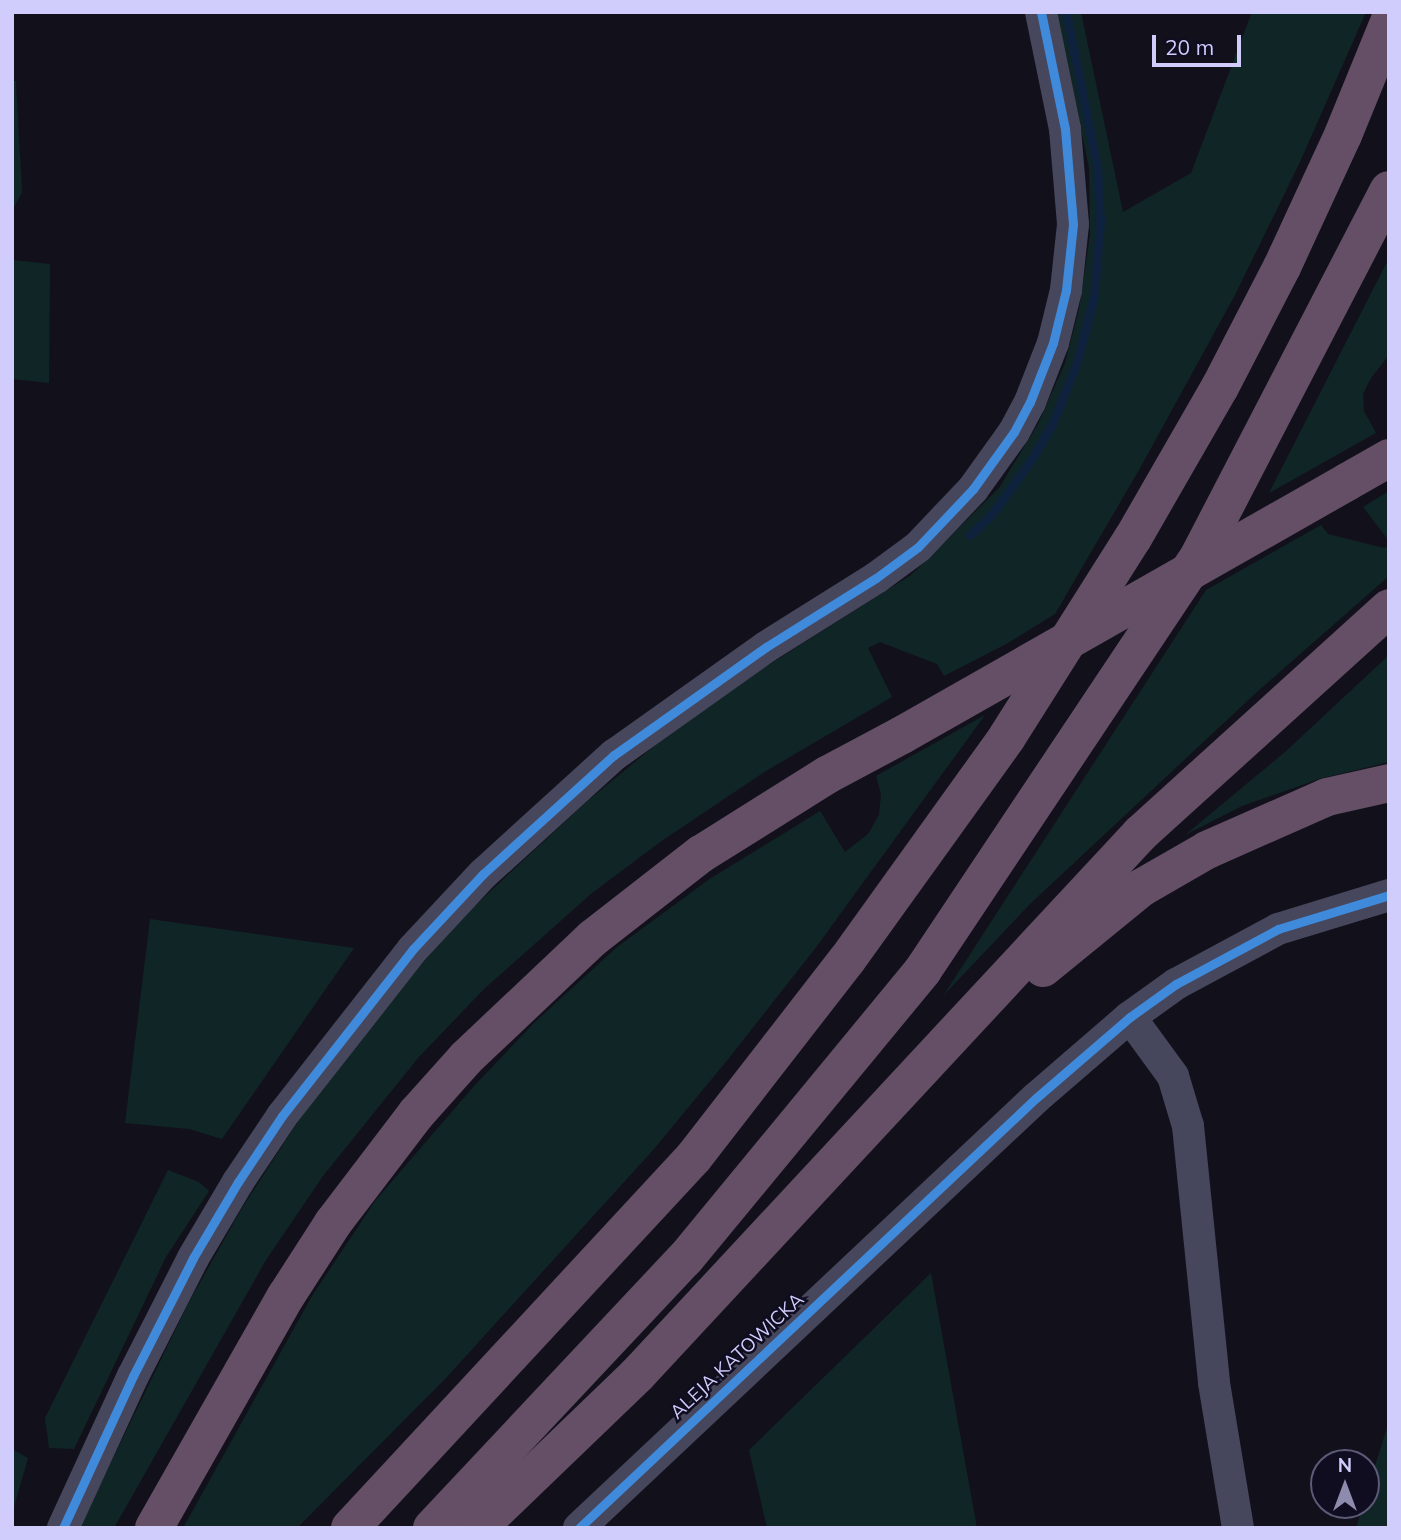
<!DOCTYPE html>
<style>
body{margin:0}
#map{position:relative;width:1401px;height:1540px;overflow:hidden;background:#12111b;font-family:Mulish,sans-serif}
div>[style]{position:absolute}
.green>*{inset:0;background:#102525}
.stream>*{height:9px;margin:-4.5px;padding:0 4.5px;transform-origin:4.5px;border-radius:4.5px;background:#0e223e}
.minor>*{height:32px;margin:-16px;padding:0 16px;transform-origin:16px;border-radius:16px;background:#46465c}
.highway>*{height:38px;margin:-19px;padding:0 19px;transform-origin:19px;border-radius:19px;background:#644f67}
.highway-bridge>*{height:38px;margin:-19px;padding:0 19px;transform-origin:19px;border-radius:19px;background:#644f67}
.cycleway>*{height:9px;margin:-4.5px;padding:0 4.5px;transform-origin:4.5px;border-radius:4.5px;background:#408adc}
span{translate:-50% -50%;white-space:nowrap;text-align:center;line-height:1.15;-webkit-text-stroke:5px #0f0d1f;paint-order:stroke}
.street-label{font-size:19px;color:#d0cdfd}
.frame{position:absolute;inset:0;border:14px solid #d0cdfd;pointer-events:none}
.north{position:absolute;left:1310px;top:1449px;width:70px;height:70px;box-sizing:border-box;background:#0f0d1f;border:2px solid #5c5a78;border-radius:50%;rotate:0deg;font-size:19px;font-weight:700;line-height:28px;text-align:center;color:#d0cdfd}
.north::after{content:'';display:block;margin:auto;width:24px;height:32px;background:#8e8bae;clip-path:polygon(50% 0,100% 100%,50% 72%,0 100%)}
.scale{position:absolute;left:1152px;top:35px;width:89px;height:32px;box-sizing:border-box;border:4px solid #d0cdfd;border-top:0;padding-left:9px;font-size:21px;line-height:24px;white-space:nowrap;color:#d0cdfd;-webkit-text-stroke:5px #0f0d1f;paint-order:stroke}
</style>
<div id="map">
<div class="green">
<div style="clip-path:polygon(1057px 12px,1081px 12px,1123px 212px,1191px 173px,1252px 12px,1366px 12px,1300px 162px,1235px 295px,1139px 470px,1055px 614px,1008px 643px,944px 676px,937px 664px,880px 642px,868px 648px,892px 697px,766px 771px,663px 840px,592px 893px,484px 989px,418px 1058px,323px 1176px,266px 1260px,114px 1528px,79px 1528px,189px 1302px,242px 1208px,299px 1120px,399px 989px,467px 913px,585px 803px,670px 733px,751px 676px,911px 575px,999px 488px,1038px 424px,1065px 363px,1079px 309px,1090px 235px,1089px 168px)"></div>
<div style="clip-path:polygon(12px 81px,16px 81px,22px 192px,12px 211px)"></div>
<div style="clip-path:polygon(1389px 258px,1389px 355px,1371px 378px,1363px 394px,1364px 411px,1376px 433px,1269px 493px)"></div>
<div style="clip-path:polygon(12px 260px,50px 264px,49px 383px,12px 379px)"></div>
<div style="clip-path:polygon(1389px 491px,1389px 541px,1363px 507px)"></div>
<div style="clip-path:polygon(1321px 525px,1328px 534px,1384px 548px,1389px 545px,1389px 576px,1258px 691px,1030px 904px,943px 996px,1206px 590px)"></div>
<div style="clip-path:polygon(1389px 655px,1389px 762px,1319px 779px,1242px 806px,1185px 835px,1285px 752px)"></div>
<div style="clip-path:polygon(985px 715px,814px 950px,729px 1058px,654px 1149px,446px 1378px,297px 1528px,183px 1528px,312px 1296px,375px 1201px,474px 1086px,534px 1023px,617px 947px,711px 878px,820px 811px,845px 852px,868px 834px,879px 815px,881px 794px,876px 776px)"></div>
<div style="clip-path:polygon(150px 919px,354px 948px,222px 1139px,189px 1129px,125px 1123px)"></div>
<div style="clip-path:polygon(168px 1170px,199px 1182px,209px 1191px,166px 1257px,74px 1449px,49px 1448px,45px 1418px)"></div>
<div style="clip-path:polygon(931px 1273px,977px 1528px,767px 1528px,749px 1450px)"></div>
<div style="clip-path:polygon(1389px 1421px,1389px 1528px,1356px 1528px,1363px 1505px,1366px 1505px,1366px 1495px)"></div>
<div style="clip-path:polygon(12px 1449px,28px 1458px,12px 1514px)"></div>
</div>
<div class="stream">
<div style="left:970px;top:535px;width:30px;rotate:-44deg"></div>
<div style="left:992px;top:514px;width:67px;rotate:-54.2deg"></div>
<div style="left:1031px;top:460px;width:44px;rotate:-59.9deg"></div>
<div style="left:1053px;top:422px;width:65px;rotate:-68.2deg"></div>
<div style="left:1077px;top:362px;width:68px;rotate:-75.6deg"></div>
<div style="left:1094px;top:296px;width:75px;rotate:-85.4deg"></div>
<div style="left:1100px;top:221px;width:54px;rotate:-93.2deg"></div>
<div style="left:1097px;top:167px;width:158px;rotate:-101.3deg"></div>
</div>
<div class="minor">
<div style="left:1130px;top:1017px;width:73px;rotate:53.9deg"></div>
<div style="left:1173px;top:1076px;width:52px;rotate:73.3deg"></div>
<div style="left:1188px;top:1126px;width:258px;rotate:84.2deg"></div>
<div style="left:1214px;top:1383px;width:147px;rotate:80.6deg"></div>
<div style="left:63px;top:1528px;width:167px;rotate:-65.3deg"></div>
<div style="left:133px;top:1376px;width:132px;rotate:-63deg"></div>
<div style="left:193px;top:1258px;width:88px;rotate:-59.4deg"></div>
<div style="left:238px;top:1182px;width:79px;rotate:-56.3deg"></div>
<div style="left:282px;top:1116px;width:212px;rotate:-51.9deg"></div>
<div style="left:413px;top:949px;width:103px;rotate:-47deg"></div>
<div style="left:483px;top:874px;width:177px;rotate:-42.3deg"></div>
<div style="left:614px;top:755px;width:186px;rotate:-35.4deg"></div>
<div style="left:766px;top:647px;width:130px;rotate:-32.1deg"></div>
<div style="left:876px;top:578px;width:52px;rotate:-36.4deg"></div>
<div style="left:918px;top:547px;width:80px;rotate:-46.5deg"></div>
<div style="left:973px;top:489px;width:70px;rotate:-54.3deg"></div>
<div style="left:1014px;top:432px;width:34px;rotate:-62deg"></div>
<div style="left:1030px;top:402px;width:63px;rotate:-68.7deg"></div>
<div style="left:1053px;top:343px;width:55px;rotate:-76.2deg"></div>
<div style="left:1066px;top:290px;width:66px;rotate:-83.9deg"></div>
<div style="left:1073px;top:224px;width:95px;rotate:-94.8deg"></div>
<div style="left:1065px;top:129px;width:119px;rotate:-101.6deg"></div>
<div style="left:579px;top:1528px;width:627px;rotate:-43.26deg"></div>
<div style="left:1036px;top:1098px;width:124px;rotate:-40.8deg"></div>
<div style="left:1130px;top:1017px;width:57px;rotate:-35.7deg"></div>
<div style="left:1176px;top:984px;width:116px;rotate:-28.3deg"></div>
<div style="left:1278px;top:929px;width:116px;rotate:-17deg"></div>
</div>
<div class="highway">
<div style="left:1347px;top:482px;width:48px;rotate:-29.7deg"></div>
<div style="left:1043px;top:968px;width:127px;rotate:-39.2deg"></div>
<div style="left:1141px;top:888px;width:76px;rotate:-29.9deg"></div>
<div style="left:1207px;top:850px;width:131px;rotate:-23.8deg"></div>
<div style="left:1327px;top:797px;width:64px;rotate:-12.7deg"></div>
<div style="left:154px;top:1528px;width:267px;rotate:-60.4deg"></div>
<div style="left:286px;top:1296px;width:87px;rotate:-57.2deg"></div>
<div style="left:333px;top:1223px;width:137px;rotate:-52.7deg"></div>
<div style="left:416px;top:1114px;width:75px;rotate:-48.2deg"></div>
<div style="left:466px;top:1058px;width:175px;rotate:-43.4deg"></div>
<div style="left:593px;top:938px;width:137px;rotate:-37.9deg"></div>
<div style="left:701px;top:854px;width:149px;rotate:-32.1deg"></div>
<div style="left:827px;top:775px;width:85px;rotate:-28.1deg"></div>
<div style="left:350px;top:1528px;width:506px;rotate:-47.16deg"></div>
<div style="left:694px;top:1157px;width:249px;rotate:-52.2deg"></div>
<div style="left:847px;top:960px;width:274px;rotate:-54.3deg"></div>
<div style="left:1007px;top:737px;width:236px;rotate:-57.7deg"></div>
<div style="left:1133px;top:538px;width:174px;rotate:-60.1deg"></div>
<div style="left:1220px;top:387px;width:135px;rotate:-62.7deg"></div>
<div style="left:1282px;top:267px;width:145px;rotate:-65.2deg"></div>
<div style="left:1343px;top:135px;width:122px;rotate:-67.8deg"></div>
<div style="left:432px;top:1528px;width:369px;rotate:-46.8deg"></div>
<div style="left:685px;top:1259px;width:374px;rotate:-50.5deg"></div>
<div style="left:923px;top:970px;width:498px;rotate:-56.3deg"></div>
<div style="left:1199px;top:556px;width:412px;rotate:-62.6deg"></div>
<div style="left:478px;top:1528px;width:221px;rotate:-43.9deg"></div>
<div style="left:637px;top:1375px;width:739px;rotate:-47.08deg"></div>
<div style="left:1140px;top:834px;width:336px;rotate:-42.2deg"></div>
</div>
<div class="highway-bridge">
<div style="left:902px;top:735px;width:512px;rotate:-29.62deg"></div>
</div>
<div class="cycleway">
<div style="left:63px;top:1528px;width:167px;rotate:-65.3deg"></div>
<div style="left:133px;top:1376px;width:132px;rotate:-63deg"></div>
<div style="left:193px;top:1258px;width:88px;rotate:-59.4deg"></div>
<div style="left:238px;top:1182px;width:79px;rotate:-56.3deg"></div>
<div style="left:282px;top:1116px;width:212px;rotate:-51.9deg"></div>
<div style="left:413px;top:949px;width:103px;rotate:-47deg"></div>
<div style="left:483px;top:874px;width:177px;rotate:-42.3deg"></div>
<div style="left:614px;top:755px;width:186px;rotate:-35.4deg"></div>
<div style="left:766px;top:647px;width:130px;rotate:-32.1deg"></div>
<div style="left:876px;top:578px;width:52px;rotate:-36.4deg"></div>
<div style="left:918px;top:547px;width:80px;rotate:-46.5deg"></div>
<div style="left:973px;top:489px;width:70px;rotate:-54.3deg"></div>
<div style="left:1014px;top:432px;width:34px;rotate:-62deg"></div>
<div style="left:1030px;top:402px;width:63px;rotate:-68.7deg"></div>
<div style="left:1053px;top:343px;width:55px;rotate:-76.2deg"></div>
<div style="left:1066px;top:290px;width:66px;rotate:-83.9deg"></div>
<div style="left:1073px;top:224px;width:95px;rotate:-94.8deg"></div>
<div style="left:1065px;top:129px;width:119px;rotate:-101.6deg"></div>
<div style="left:579px;top:1528px;width:627px;rotate:-43.26deg"></div>
<div style="left:1036px;top:1098px;width:124px;rotate:-40.8deg"></div>
<div style="left:1130px;top:1017px;width:57px;rotate:-35.7deg"></div>
<div style="left:1176px;top:984px;width:116px;rotate:-28.3deg"></div>
<div style="left:1278px;top:929px;width:116px;rotate:-17deg"></div>
</div>
<div class="street-label">
<span style="left:737px;top:1356px;rotate:-43deg">ALEJA KATOWICKA</span>
</div>
<div class="frame"></div>
<div class="north">N</div>
<div class="scale">20 m</div>
</div>
